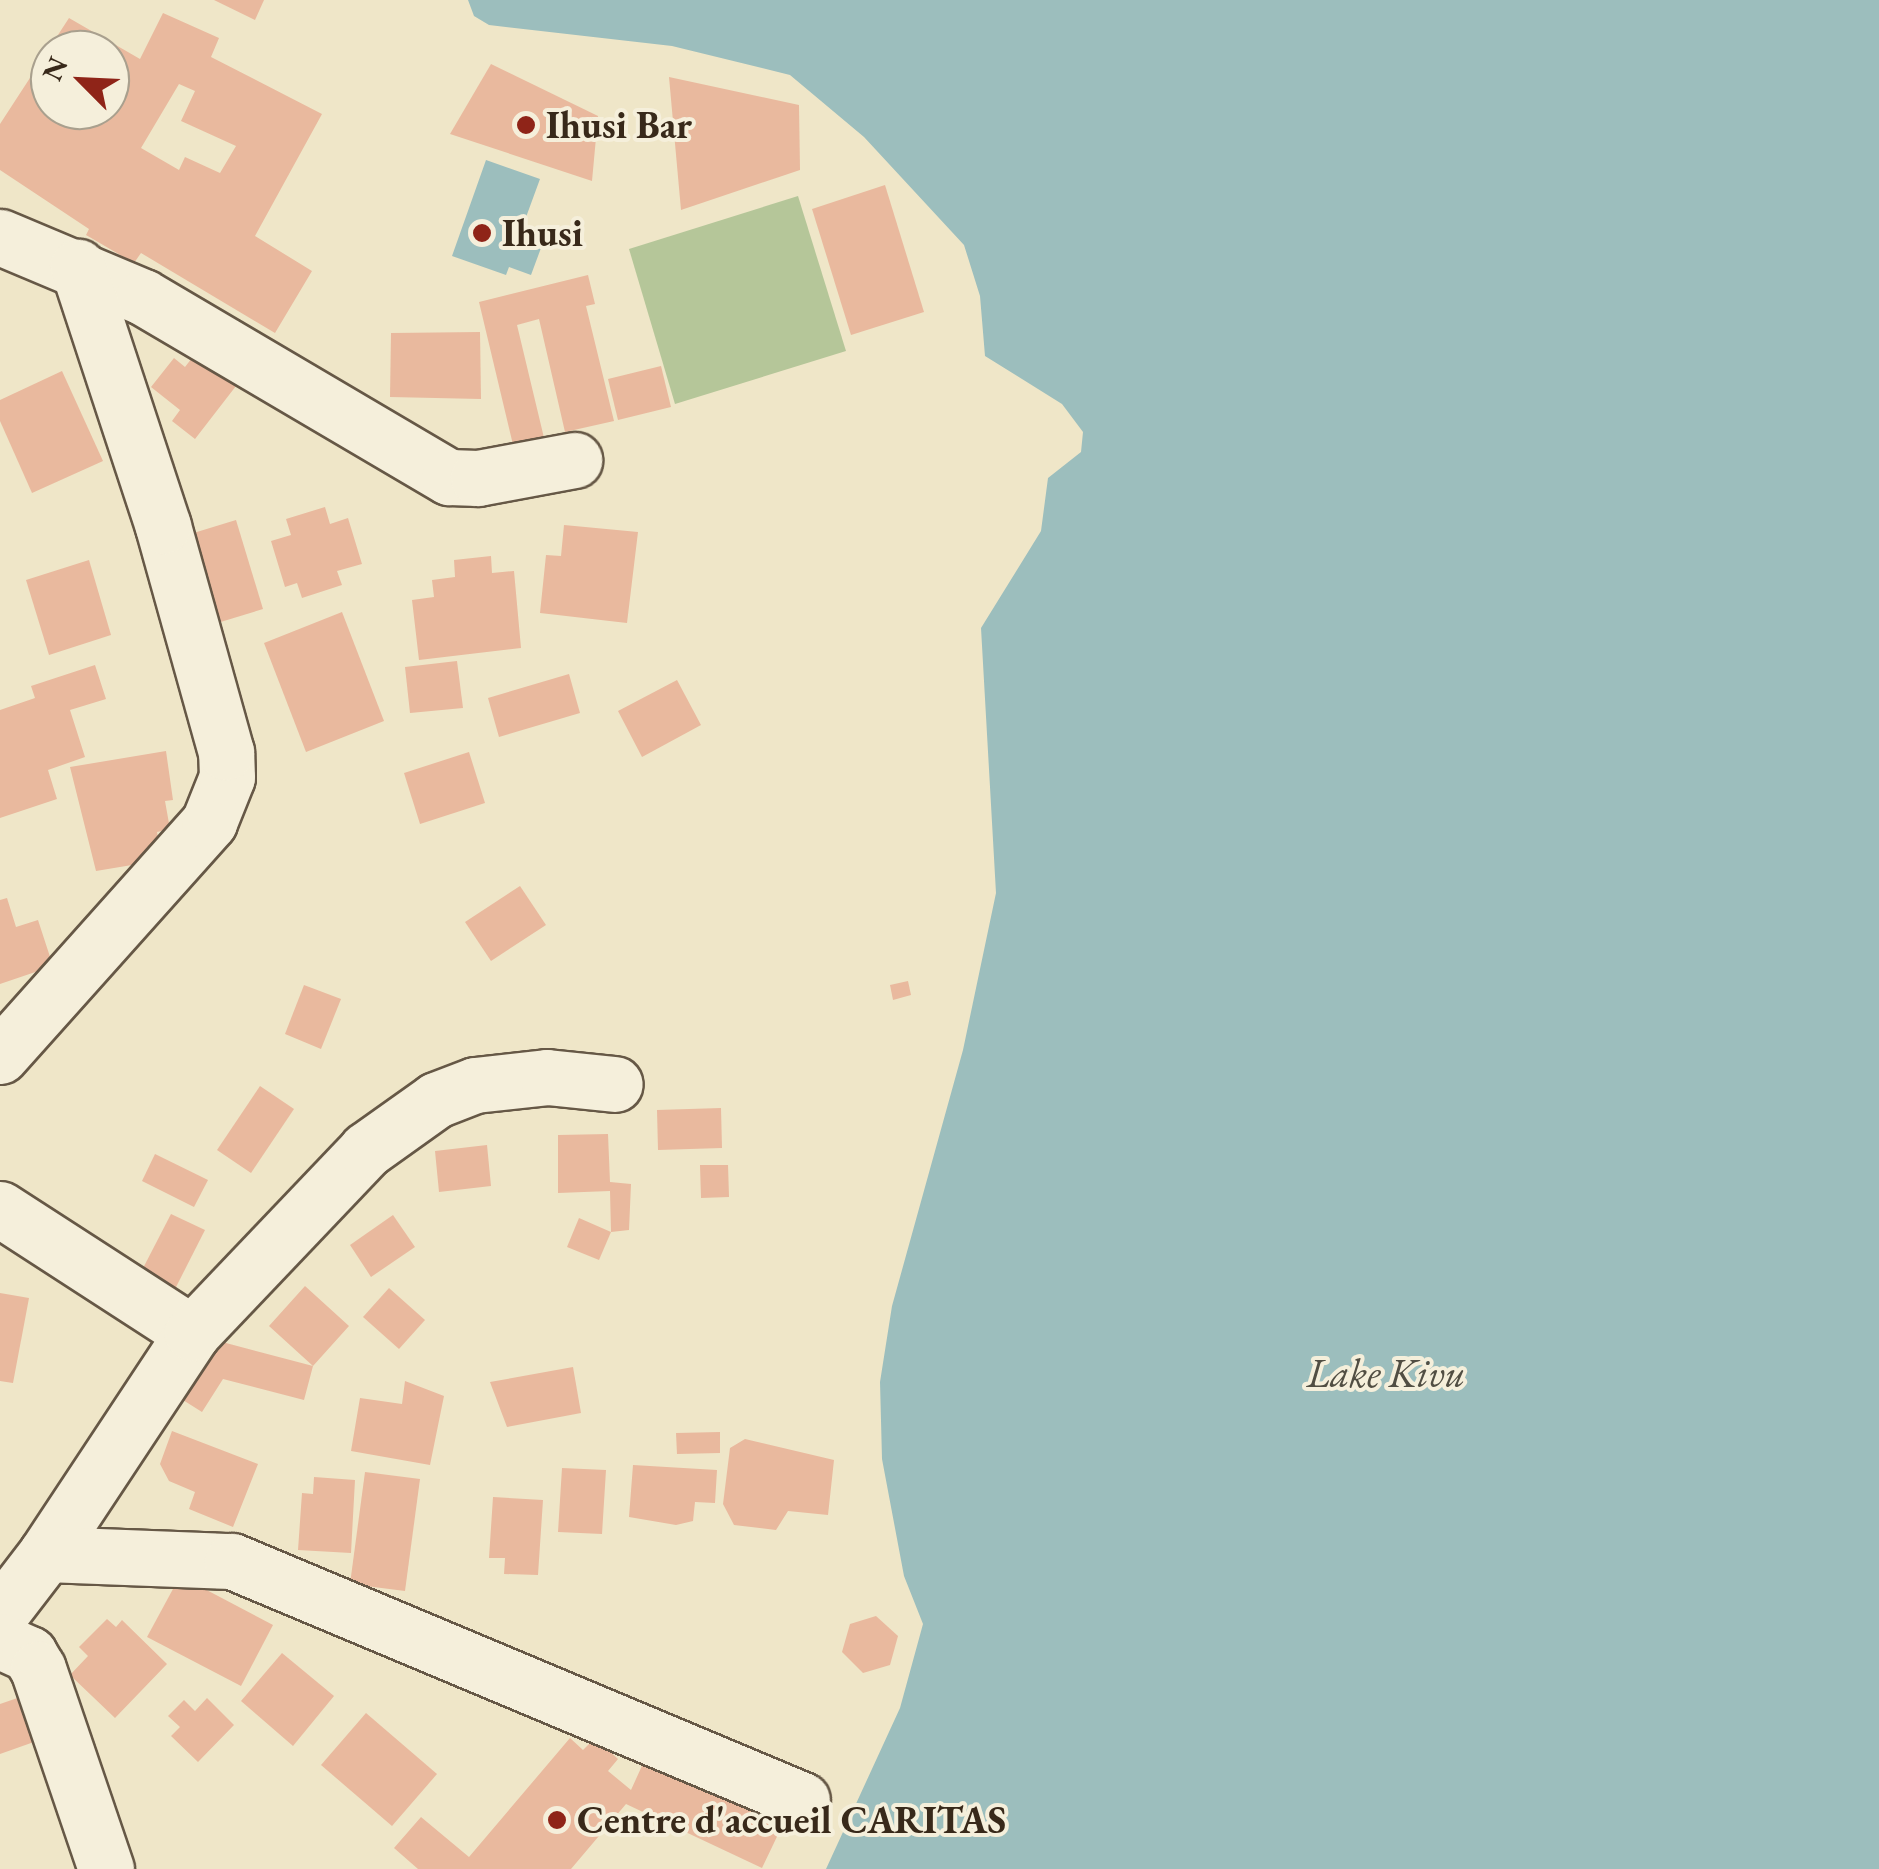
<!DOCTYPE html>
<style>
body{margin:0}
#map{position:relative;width:1879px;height:1869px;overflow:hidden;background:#efe6c8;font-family:"EB Garamond",serif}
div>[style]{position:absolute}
.green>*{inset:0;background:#b5c699}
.water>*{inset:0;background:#9cbebd}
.building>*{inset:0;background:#e9b99e}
.roads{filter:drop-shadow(2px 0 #665846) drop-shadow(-2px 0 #665846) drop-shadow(0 2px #665846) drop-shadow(0 -2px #665846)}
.minor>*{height:55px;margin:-27.5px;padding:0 27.5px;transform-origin:27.5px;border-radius:27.5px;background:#f5efdb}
.dots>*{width:28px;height:28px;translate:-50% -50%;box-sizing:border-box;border:5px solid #f5efdb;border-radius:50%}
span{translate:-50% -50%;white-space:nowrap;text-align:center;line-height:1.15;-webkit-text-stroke:8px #f5efdb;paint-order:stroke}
.poi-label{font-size:38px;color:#38291a;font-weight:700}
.left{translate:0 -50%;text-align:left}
.water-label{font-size:40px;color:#514e43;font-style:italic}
.north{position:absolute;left:30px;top:30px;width:100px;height:100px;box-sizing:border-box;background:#f5efdb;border:2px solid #a9a08e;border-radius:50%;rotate:294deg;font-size:28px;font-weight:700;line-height:40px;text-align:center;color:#38291a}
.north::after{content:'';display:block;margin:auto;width:35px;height:45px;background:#8f2418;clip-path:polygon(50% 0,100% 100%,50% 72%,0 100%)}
</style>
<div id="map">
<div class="green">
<div style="clip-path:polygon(798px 196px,846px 351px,675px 404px,629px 249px)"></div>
</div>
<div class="water">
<div style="clip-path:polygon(468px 0,1879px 0,1879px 1869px,826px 1869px,900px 1708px,923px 1624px,904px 1576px,882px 1459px,880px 1382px,892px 1306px,963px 1050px,996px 893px,981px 628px,1041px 531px,1048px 478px,1081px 452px,1083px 432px,1062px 404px,985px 356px,980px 296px,964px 245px,864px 137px,790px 75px,672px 46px,489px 25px,474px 16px)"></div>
<div style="clip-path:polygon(486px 160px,540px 179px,518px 239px,541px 248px,531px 275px,509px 267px,506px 275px,452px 256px)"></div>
</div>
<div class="building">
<div style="clip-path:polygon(214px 0,264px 0,255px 20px)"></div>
<div style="clip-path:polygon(evenodd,163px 13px,219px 38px,211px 57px,322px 114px,255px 236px,312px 271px,275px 333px,141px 253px,134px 263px,86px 235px,89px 229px,0 170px,0 124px,69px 18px,140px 59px,163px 13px,50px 50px,110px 50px,110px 110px,50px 110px,50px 50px,163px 13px,179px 84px,195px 91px,181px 121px,236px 146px,220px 173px,185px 157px,179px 170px,141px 148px,179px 84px)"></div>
<div style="clip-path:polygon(491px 64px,598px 116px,592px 181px,450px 134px)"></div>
<div style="clip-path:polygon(669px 77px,799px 105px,800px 170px,681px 210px)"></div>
<div style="clip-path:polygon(885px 185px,924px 312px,851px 335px,812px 209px)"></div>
<div style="clip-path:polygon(588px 275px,595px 304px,586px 306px,614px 421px,565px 432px,539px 319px,517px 325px,545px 442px,514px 449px,479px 302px)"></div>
<div style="clip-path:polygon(480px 332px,481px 399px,390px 397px,391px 333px)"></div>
<div style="clip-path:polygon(195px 354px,236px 386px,195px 439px,172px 421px,180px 410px,151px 387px,174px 358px,185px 367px)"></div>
<div style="clip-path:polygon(661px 366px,671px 407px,618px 420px,608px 379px)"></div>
<div style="clip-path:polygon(62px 371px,103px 461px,32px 493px,0 421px,0 400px)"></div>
<div style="clip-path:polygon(325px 507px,330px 524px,348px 518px,362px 564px,337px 571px,342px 585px,302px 598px,297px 583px,285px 587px,271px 541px,291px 535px,286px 519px)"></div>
<div style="clip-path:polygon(236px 520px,263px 609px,214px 624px,187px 535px)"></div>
<div style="clip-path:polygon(564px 525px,638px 532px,627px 623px,540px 613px,546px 555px,561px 556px)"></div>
<div style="clip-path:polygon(491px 556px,492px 573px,514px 571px,521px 648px,419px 660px,412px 600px,434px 597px,432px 580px,455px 577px,454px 560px)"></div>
<div style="clip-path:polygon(89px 560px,111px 635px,49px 655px,26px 580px)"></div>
<div style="clip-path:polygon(342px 612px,384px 721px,306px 752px,264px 643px)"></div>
<div style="clip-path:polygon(457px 661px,463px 708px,410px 713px,405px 667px)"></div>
<div style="clip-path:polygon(95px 665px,106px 699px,70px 710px,85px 757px,48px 770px,57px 799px,0 818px,0 710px,35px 698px,31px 686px)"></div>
<div style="clip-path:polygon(569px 674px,580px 713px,499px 737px,488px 698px)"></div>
<div style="clip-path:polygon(677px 680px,701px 725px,642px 757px,618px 711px)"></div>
<div style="clip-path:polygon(166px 751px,173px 800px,165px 801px,170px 829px,157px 832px,162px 860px,96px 871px,70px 767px)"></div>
<div style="clip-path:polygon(469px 752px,485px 803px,420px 824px,404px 773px)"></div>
<div style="clip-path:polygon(520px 886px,546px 925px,491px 961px,465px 922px)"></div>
<div style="clip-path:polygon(7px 898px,16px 927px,38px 920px,53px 966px,0 984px,0 900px)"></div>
<div style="clip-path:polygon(908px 981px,911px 995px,893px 1000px,890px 985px)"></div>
<div style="clip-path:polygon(304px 985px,341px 999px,321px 1049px,285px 1034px)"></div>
<div style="clip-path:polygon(260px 1086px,294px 1109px,251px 1173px,217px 1150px)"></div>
<div style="clip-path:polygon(721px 1108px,722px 1148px,658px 1150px,657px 1110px)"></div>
<div style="clip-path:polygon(608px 1134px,610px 1182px,631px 1184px,629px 1230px,611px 1232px,610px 1191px,558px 1193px,558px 1135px)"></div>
<div style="clip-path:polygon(487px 1145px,491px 1186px,439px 1192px,435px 1151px)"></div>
<div style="clip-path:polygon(155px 1154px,208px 1180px,194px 1207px,142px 1181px)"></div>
<div style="clip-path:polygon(700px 1165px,728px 1165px,729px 1197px,701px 1198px)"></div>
<div style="clip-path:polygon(171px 1214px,205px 1230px,174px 1291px,140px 1274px)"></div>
<div style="clip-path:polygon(393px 1215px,415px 1247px,371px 1277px,350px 1245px)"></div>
<div style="clip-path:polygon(579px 1218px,611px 1232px,599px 1260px,567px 1247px)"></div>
<div style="clip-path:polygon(305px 1286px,349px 1326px,313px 1366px,304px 1400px,223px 1379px,202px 1412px,175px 1395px,211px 1339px,313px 1366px,269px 1326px)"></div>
<div style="clip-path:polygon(389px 1288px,425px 1320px,399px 1349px,363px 1317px)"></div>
<div style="clip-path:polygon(0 1293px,29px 1298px,13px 1383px,0 1381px)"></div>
<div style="clip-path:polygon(573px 1367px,581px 1413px,507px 1427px,490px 1382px)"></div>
<div style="clip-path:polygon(405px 1381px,444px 1396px,430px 1465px,351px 1451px,360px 1398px,402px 1404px)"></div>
<div style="clip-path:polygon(172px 1431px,258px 1464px,233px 1527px,189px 1509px,195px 1492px,169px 1481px,160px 1464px)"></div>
<div style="clip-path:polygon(720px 1432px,720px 1453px,677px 1454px,676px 1433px)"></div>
<div style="clip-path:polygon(745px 1439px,834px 1460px,828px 1515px,788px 1511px,776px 1530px,734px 1525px,723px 1504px,730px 1448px)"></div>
<div style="clip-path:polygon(633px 1465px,717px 1470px,715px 1503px,695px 1502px,693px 1521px,676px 1525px,629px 1517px)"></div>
<div style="clip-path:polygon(562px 1468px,606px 1470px,602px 1534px,558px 1532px)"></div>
<div style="clip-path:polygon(365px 1472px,420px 1479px,405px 1591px,350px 1584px)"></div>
<div style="clip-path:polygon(314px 1477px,355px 1480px,351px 1553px,298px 1550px,302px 1493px,313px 1494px)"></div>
<div style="clip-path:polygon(493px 1497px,543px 1500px,538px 1575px,504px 1574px,505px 1558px,489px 1558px)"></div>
<div style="clip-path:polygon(180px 1576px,273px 1625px,241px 1686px,147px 1637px)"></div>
<div style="clip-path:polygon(876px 1616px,898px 1636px,890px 1665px,863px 1673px,842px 1652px,850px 1624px)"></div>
<div style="clip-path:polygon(107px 1619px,116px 1627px,122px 1620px,167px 1664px,115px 1718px,70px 1675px,88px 1656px,79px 1647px)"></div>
<div style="clip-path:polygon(282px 1653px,334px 1696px,293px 1746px,241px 1701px)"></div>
<div style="clip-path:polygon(32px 1693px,48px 1737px,0 1754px,0 1704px)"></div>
<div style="clip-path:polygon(207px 1698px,234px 1725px,198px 1762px,171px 1736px,180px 1727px,168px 1716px,184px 1700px,195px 1711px)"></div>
<div style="clip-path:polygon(366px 1713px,437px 1774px,392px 1826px,321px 1765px)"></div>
<div style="clip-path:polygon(570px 1738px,583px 1750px,595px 1738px,618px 1759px,608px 1771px,631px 1790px,646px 1757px,784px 1822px,762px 1868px,626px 1804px,571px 1869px,418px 1869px,394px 1848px,421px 1817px,469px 1857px)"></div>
</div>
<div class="roads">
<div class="minor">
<div style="left:0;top:237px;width:155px;rotate:22.8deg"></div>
<div style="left:143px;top:297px;width:355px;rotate:30.5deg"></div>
<div style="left:449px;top:477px;width:29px;rotate:2deg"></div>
<div style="left:478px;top:478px;width:98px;rotate:-10.6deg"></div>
<div style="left:0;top:1056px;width:314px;rotate:-48.2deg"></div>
<div style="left:209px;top:822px;width:48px;rotate:-68.2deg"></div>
<div style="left:227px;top:777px;width:25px;rotate:-92deg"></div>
<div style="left:226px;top:752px;width:235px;rotate:-105.6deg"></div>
<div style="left:163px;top:526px;width:273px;rotate:-108.2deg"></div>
<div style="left:0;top:1209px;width:229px;rotate:32.9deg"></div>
<div style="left:46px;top:1554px;width:265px;rotate:-56.5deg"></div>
<div style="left:192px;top:1333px;width:253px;rotate:-46.4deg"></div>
<div style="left:366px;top:1150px;width:86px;rotate:-35.5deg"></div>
<div style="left:436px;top:1100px;width:42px;rotate:-21deg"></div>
<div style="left:475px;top:1085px;width:72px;rotate:-6.3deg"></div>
<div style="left:547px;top:1077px;width:68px;rotate:5.9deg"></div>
<div style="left:0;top:1614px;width:76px;rotate:-52.5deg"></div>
<div style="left:46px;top:1554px;width:186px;rotate:2.2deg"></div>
<div style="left:232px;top:1561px;width:618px;rotate:22.75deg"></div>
<div style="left:0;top:1641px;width:32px;rotate:24deg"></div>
<div style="left:29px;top:1654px;width:17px;rotate:59deg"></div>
<div style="left:38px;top:1669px;width:211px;rotate:71.2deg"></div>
</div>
</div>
<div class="dots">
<div style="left:526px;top:125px;background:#8f2418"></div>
<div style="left:482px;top:233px;background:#8f2418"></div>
<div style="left:557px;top:1820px;background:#8f2418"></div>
</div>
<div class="poi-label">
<span class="left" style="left:546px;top:125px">Ihusi Bar</span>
<span class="left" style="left:502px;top:233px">Ihusi</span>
<span class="left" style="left:577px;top:1820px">Centre d'accueil CARITAS</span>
</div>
<div class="water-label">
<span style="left:1386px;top:1373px">Lake Kivu</span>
</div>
<div class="north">N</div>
</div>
